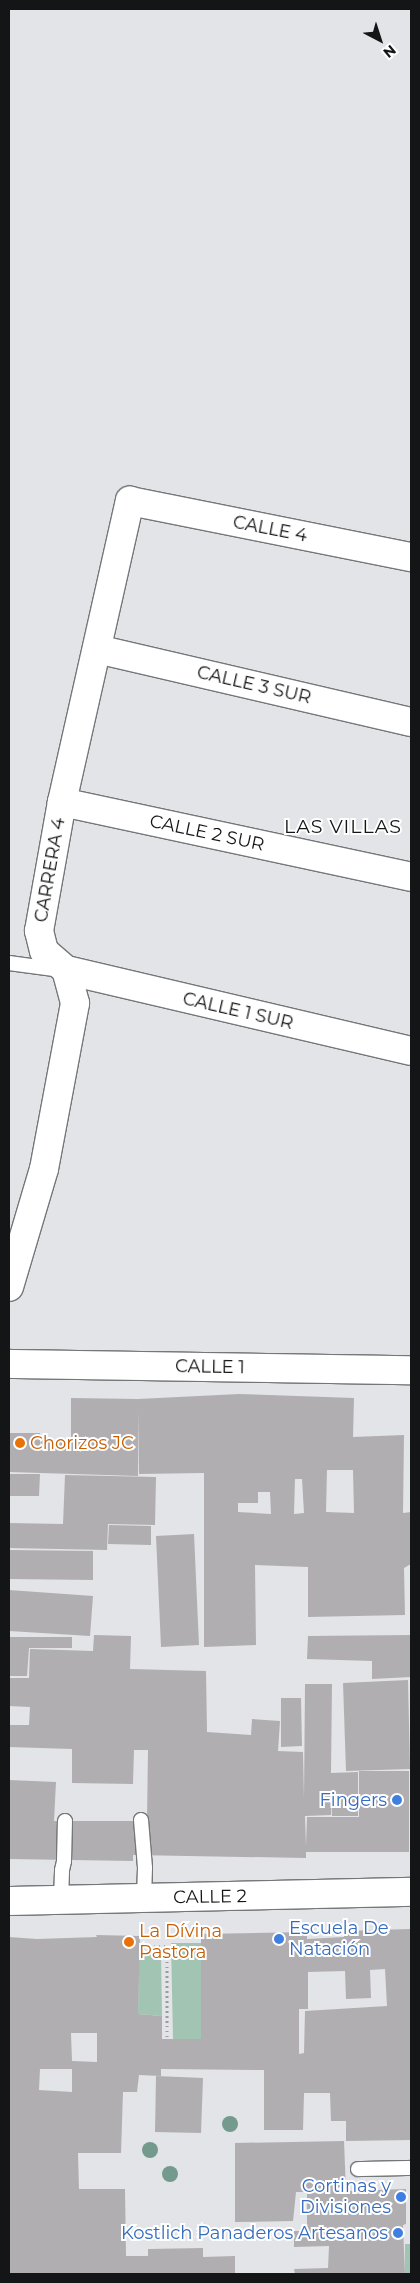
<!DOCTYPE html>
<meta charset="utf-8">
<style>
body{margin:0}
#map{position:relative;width:420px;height:2283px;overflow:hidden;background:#e2e4e7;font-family:Montserrat,sans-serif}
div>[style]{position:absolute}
.green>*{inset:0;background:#a1c4b3}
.building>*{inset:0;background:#b1aeb1}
.path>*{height:3px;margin-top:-1.5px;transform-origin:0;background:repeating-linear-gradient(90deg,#9b9c9e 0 1px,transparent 0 5px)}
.roads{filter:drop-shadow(1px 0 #747779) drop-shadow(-1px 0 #747779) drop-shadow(0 1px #747779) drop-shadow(0 -1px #747779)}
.service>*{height:14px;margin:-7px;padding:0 7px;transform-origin:7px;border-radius:7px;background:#fff}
.minor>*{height:28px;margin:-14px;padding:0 14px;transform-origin:14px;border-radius:14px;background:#fff}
.trees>*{width:16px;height:16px;margin:-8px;border-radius:50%;background:#749a8d}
.dots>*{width:14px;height:14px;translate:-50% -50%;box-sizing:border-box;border:2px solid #fff;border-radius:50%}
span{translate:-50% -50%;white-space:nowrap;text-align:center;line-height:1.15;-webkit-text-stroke:4px #fff;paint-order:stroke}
.street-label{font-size:18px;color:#141516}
.food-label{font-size:18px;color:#c56008}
.left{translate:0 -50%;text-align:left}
.shop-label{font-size:18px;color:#366cbe}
.right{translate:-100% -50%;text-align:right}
.neighbourhood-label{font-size:19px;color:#141516;letter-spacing:1px}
.frame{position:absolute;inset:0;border:10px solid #141516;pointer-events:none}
.north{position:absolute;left:355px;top:15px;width:50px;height:50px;-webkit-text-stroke:4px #fff;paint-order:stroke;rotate:140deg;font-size:14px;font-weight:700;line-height:20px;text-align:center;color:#141516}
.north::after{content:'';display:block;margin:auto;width:18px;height:22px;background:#141516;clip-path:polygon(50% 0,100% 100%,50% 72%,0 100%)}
</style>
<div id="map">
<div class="green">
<div style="clip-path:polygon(171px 1943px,202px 1943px,201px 2039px,173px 2039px)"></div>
<div style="clip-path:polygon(139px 1951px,161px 1951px,162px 2016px,138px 2014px)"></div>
<div style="clip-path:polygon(405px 2244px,411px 2244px,411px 2274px,405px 2274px)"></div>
</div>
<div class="building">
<div style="clip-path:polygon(evenodd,239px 1394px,354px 1398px,353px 1437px,404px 1435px,403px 1513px,411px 1512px,411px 1564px,404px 1568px,405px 1615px,308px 1617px,308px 1567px,255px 1565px,256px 1645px,204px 1647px,204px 1473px,139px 1474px,138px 1410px,138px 1476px,9px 1472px,10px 1433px,40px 1433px,40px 1447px,41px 1440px,71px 1440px,71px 1398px,138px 1399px,239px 1394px,327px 1470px,353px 1470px,354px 1513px,326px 1512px,327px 1470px,239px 1394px,295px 1479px,302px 1479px,304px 1513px,294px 1514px,295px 1479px,239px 1394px,258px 1492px,270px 1492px,271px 1514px,238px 1512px,238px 1503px,258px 1503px,258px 1492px)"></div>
<div style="clip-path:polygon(9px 1474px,40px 1474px,39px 1496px,9px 1496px)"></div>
<div style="clip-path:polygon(65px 1475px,156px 1477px,155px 1525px,108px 1524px,107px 1550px,9px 1548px,9px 1523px,63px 1524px)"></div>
<div style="clip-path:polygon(109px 1525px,151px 1526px,151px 1545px,108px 1544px)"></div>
<div style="clip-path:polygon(194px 1534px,199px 1645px,161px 1647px,156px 1536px)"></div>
<div style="clip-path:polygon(9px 1550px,93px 1551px,93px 1580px,9px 1579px)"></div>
<div style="clip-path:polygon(9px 1590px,93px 1596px,90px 1636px,9px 1631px)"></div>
<div style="clip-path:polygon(94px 1635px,131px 1636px,130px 1669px,206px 1671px,207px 1732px,251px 1735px,252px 1719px,280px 1721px,278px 1751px,303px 1752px,304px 1799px,305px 1684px,332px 1684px,331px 1773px,358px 1772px,358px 1816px,332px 1816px,331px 1787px,331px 1815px,305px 1816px,306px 1846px,307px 1817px,359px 1817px,359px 1771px,409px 1771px,409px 1852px,306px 1852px,306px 1858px,133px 1855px,133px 1861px,9px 1859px,9px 1780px,56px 1782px,54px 1821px,147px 1821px,148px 1750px,134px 1750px,133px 1784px,72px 1783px,72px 1749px,9px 1747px,9px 1725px,29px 1725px,30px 1707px,9px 1706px,9px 1678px,29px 1678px,30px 1649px,93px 1651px)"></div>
<div style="clip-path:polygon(411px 1635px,411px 1677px,372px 1679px,372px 1661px,307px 1659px,308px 1636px)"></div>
<div style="clip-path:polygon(9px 1637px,72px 1637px,72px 1648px,29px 1648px,27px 1676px,9px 1676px)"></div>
<div style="clip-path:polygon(408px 1680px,410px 1769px,346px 1771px,343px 1683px)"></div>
<div style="clip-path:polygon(281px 1698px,301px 1698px,302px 1746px,281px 1747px)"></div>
<div style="clip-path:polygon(evenodd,410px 1929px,411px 2140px,346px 2141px,346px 2121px,331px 2121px,330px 2093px,304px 2093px,303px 2130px,264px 2130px,264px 2070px,161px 2069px,161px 2076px,139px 2075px,137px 2092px,123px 2092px,121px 2153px,78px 2153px,79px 2189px,125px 2189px,126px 2256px,148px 2256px,148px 2249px,203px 2248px,203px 2257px,235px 2256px,235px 2274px,9px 2274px,9px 1937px,37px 1939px,97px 1937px,96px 1935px,140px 1936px,138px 2014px,162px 2016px,162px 2039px,201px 2039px,201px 1934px,307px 1932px,307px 1939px,344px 1937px,344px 1931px,410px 1929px,385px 1969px,387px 2006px,305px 2011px,304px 2053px,299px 2054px,299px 2009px,308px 2009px,308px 1972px,345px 1971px,346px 1999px,371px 1998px,370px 1970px,385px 1969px,410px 1929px,71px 2033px,97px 2033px,97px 2062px,72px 2061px,71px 2033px,410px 1929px,40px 2069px,72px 2069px,72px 2092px,39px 2090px,40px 2069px)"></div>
<div style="clip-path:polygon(156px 2076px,203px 2078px,201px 2133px,155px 2132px)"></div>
<div style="clip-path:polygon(344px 2141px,346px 2191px,406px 2189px,406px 2224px,403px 2225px,405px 2274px,295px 2274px,294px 2269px,328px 2268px,329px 2246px,294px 2247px,294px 2231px,307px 2231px,307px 2192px,296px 2192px,293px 2221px,235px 2222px,235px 2143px)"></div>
</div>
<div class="path">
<div style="left:139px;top:1947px;width:28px;rotate:-2deg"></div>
<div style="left:167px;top:1946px;width:93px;rotate:90deg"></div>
</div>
<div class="roads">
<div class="service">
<div style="left:9px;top:963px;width:51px;rotate:7.8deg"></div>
<div style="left:141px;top:1820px;width:48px;rotate:85.2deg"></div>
<div style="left:145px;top:1868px;width:30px;rotate:92deg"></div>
<div style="left:61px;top:1900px;width:30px;rotate:-88deg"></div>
<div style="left:62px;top:1870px;width:9px;rotate:-77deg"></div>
<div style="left:64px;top:1861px;width:40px;rotate:-88.6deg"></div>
<div style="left:358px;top:2169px;width:53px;rotate:-1.1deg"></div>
</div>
<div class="minor">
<div style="left:97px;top:649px;width:322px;rotate:13.1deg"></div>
<div style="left:62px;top:802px;width:357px;rotate:12.1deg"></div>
<div style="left:66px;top:970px;width:354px;rotate:13.2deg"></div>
<div style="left:9px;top:1287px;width:123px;rotate:-73.5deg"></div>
<div style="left:44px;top:1169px;width:169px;rotate:-79.4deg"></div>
<div style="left:75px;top:1003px;width:34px;rotate:-105deg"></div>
<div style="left:66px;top:970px;width:29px;rotate:-139deg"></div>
<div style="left:44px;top:951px;width:21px;rotate:-104deg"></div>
<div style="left:39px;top:931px;width:131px;rotate:-79.9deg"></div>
<div style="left:62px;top:802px;width:309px;rotate:-77.3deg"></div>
<div style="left:130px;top:501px;width:287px;rotate:11.3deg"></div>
<div style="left:9px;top:1364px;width:402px;rotate:0.9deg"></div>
<div style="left:9px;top:1901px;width:402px;rotate:-1.3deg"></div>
</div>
</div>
<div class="trees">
<div style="left:230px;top:2124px"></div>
<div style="left:150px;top:2150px"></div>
<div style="left:170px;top:2174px"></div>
</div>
<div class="dots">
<div style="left:20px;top:1443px;background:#e8710a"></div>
<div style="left:397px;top:1800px;background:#3f7fe0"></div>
<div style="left:279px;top:1939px;background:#3f7fe0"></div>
<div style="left:129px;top:1942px;background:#e8710a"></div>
<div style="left:401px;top:2197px;background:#3f7fe0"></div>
<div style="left:398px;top:2233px;background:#3f7fe0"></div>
</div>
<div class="street-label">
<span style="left:270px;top:529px;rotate:11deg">CALLE 4</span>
<span style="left:254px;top:685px;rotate:13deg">CALLE 3 SUR</span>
<span style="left:207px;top:833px;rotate:12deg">CALLE 2 SUR</span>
<span style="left:50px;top:870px;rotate:-80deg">CARRERA 4</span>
<span style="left:238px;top:1011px;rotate:13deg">CALLE 1 SUR</span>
<span style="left:210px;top:1367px;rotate:1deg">CALLE 1</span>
<span style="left:210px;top:1897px;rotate:-1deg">CALLE 2</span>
</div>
<div class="food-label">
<span class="left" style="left:30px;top:1443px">Chorizos JC</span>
<span class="left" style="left:139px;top:1942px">La Dívina<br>Pastora</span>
</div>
<div class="shop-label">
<span class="right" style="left:387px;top:1800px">Fingers</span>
<span class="left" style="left:289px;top:1939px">Escuela De<br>Natación</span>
<span class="right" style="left:391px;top:2197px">Cortinas y<br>Divisiones</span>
<span class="right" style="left:388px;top:2233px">Kostlich Panaderos Artesanos</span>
</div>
<div class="neighbourhood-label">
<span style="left:343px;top:827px">LAS VILLAS</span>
</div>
<div class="frame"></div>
<div class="north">N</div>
</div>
